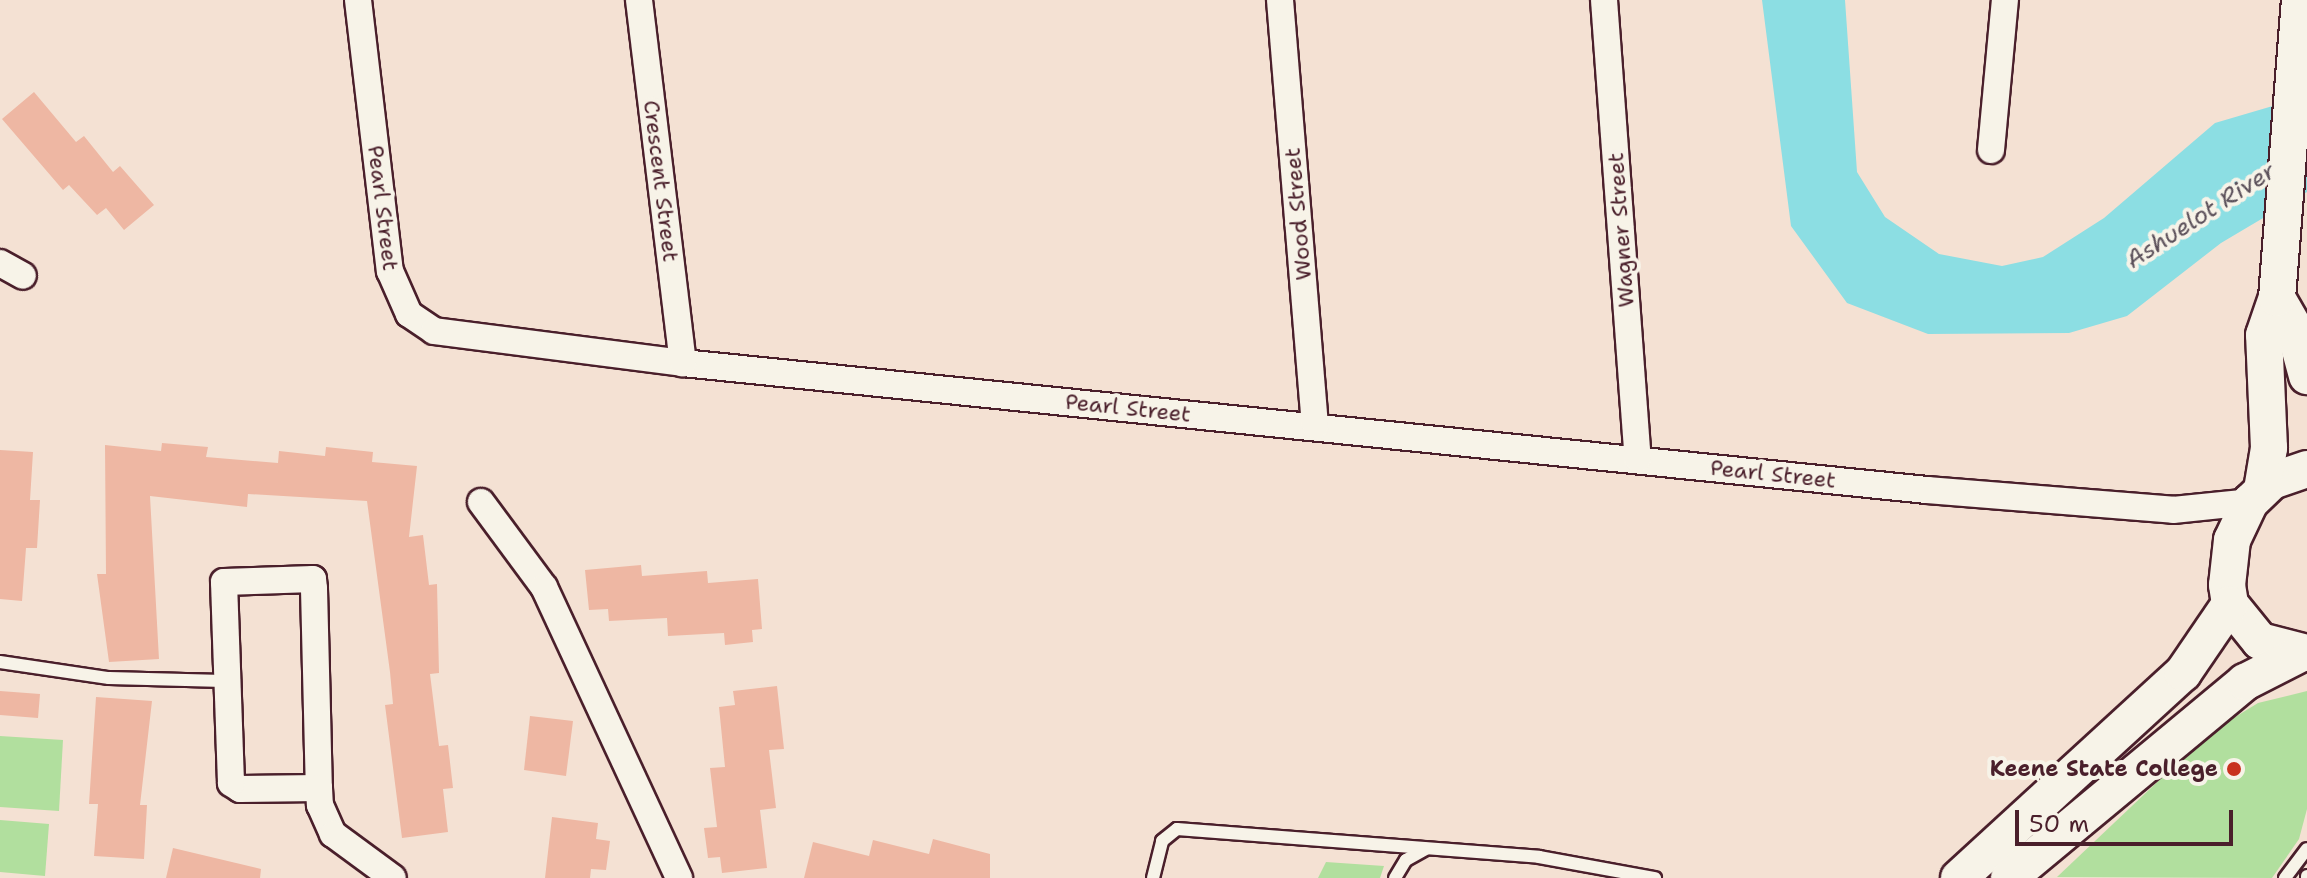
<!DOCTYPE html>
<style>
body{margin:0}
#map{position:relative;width:2307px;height:878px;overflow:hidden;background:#f4e1d3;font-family:"Shantell Sans",sans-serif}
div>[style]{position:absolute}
.green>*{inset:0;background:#b1df9e}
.water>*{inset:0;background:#8cdee3}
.building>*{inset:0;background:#eeb7a3}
.roads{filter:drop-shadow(2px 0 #4a1f2b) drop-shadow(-2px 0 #4a1f2b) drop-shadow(0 2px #4a1f2b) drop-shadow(0 -2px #4a1f2b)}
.lane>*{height:12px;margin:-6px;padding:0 6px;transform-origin:6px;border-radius:6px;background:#f7f3e8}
.street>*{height:26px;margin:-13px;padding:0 13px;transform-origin:13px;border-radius:13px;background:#f7f3e8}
.secondary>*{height:36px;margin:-18px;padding:0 18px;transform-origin:18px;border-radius:18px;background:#f7f3e8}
.dots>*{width:22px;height:22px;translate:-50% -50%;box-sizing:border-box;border:4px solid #f7f3e8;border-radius:50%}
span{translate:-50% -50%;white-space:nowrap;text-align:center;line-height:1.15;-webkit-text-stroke:8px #f7f3e8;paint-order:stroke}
.street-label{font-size:22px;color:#4a1f2b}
.poi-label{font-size:22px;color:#4a1f2b;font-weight:700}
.right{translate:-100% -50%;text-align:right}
.water-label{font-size:24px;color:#5a4f59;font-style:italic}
.scale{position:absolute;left:2015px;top:810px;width:218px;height:36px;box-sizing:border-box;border:4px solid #4a1f2b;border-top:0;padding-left:10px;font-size:24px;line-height:28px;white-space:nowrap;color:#4a1f2b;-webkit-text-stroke:6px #f7f3e8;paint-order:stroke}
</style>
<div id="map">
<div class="green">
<div style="clip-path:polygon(2307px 691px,2307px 809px,2299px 839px,2272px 878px,2057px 877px,2209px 733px,2258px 703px)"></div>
<div style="clip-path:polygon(0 736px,63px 740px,59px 811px,0 807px)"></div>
<div style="clip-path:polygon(0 820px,49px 824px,45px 876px,0 872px)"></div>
<div style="clip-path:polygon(1326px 862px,1384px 866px,1380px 878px,1318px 878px)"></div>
</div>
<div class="water">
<div style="clip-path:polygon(1762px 0,1845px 0,1857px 172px,1885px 217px,1939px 254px,2002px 266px,2043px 257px,2104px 218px,2215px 123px,2307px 96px,2307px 192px,2221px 243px,2127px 316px,2069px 333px,1928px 334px,1847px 303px,1791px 226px)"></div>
</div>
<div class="building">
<div style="clip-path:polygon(34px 92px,76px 142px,84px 136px,113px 172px,120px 166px,154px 205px,124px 230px,106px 208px,97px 215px,69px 185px,63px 190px,2px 119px)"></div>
<div style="clip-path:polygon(162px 443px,208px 447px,206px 457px,278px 463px,279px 451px,325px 456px,326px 447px,373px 452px,372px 462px,417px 466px,409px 537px,423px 535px,429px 585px,437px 584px,439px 673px,430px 674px,439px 746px,448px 745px,453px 788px,443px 789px,448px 832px,402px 838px,385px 705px,393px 704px,390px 672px,367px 501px,248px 494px,247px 507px,150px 496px,159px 659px,109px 662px,97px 574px,106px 574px,105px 445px,161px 451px)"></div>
<div style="clip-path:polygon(0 450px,33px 452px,30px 500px,40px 500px,37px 548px,26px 548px,22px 601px,0 599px)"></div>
<div style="clip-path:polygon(641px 565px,642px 576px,707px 571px,708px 583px,758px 579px,762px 629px,752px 630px,753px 642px,725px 645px,724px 633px,668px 636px,667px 618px,609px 621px,608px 609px,589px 610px,585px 570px)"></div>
<div style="clip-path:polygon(777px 686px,784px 749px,769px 750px,776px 808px,760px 810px,767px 868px,722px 873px,720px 857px,708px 858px,704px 828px,717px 827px,710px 768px,725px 767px,719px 707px,735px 705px,733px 691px)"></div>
<div style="clip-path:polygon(0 691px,40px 694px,38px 718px,0 715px)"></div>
<div style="clip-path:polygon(96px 697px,152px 701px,140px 805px,147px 805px,144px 859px,94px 856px,98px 804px,89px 804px)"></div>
<div style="clip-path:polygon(530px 716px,573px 721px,566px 776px,524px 770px)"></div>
<div style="clip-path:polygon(552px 817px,598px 823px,596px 839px,610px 841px,606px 870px,591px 869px,590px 878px,545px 878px)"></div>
<div style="clip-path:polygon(933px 839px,990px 854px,990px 878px,804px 878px,813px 842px,869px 856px,873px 840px,929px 854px)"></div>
<div style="clip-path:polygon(173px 848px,261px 869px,260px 878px,166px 878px)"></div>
</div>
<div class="roads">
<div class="lane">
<div style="left:0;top:662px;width:110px;rotate:8.4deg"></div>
<div style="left:109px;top:678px;width:115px;rotate:1.5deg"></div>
<div style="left:1153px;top:878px;width:38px;rotate:-76deg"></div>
<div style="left:1162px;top:841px;width:19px;rotate:-39deg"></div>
<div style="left:1177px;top:829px;width:363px;rotate:4.4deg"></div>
<div style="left:1539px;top:857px;width:118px;rotate:10.3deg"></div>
<div style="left:1395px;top:878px;width:21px;rotate:-59deg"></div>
<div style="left:1406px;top:860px;width:23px;rotate:-29deg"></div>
<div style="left:2285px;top:878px;width:36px;rotate:-53deg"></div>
<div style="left:2307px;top:878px;width:2px;rotate:-90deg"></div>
</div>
<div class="street">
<div style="left:358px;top:0;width:273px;rotate:83.3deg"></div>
<div style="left:390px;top:271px;width:47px;rotate:66.2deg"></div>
<div style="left:409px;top:314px;width:30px;rotate:34deg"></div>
<div style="left:434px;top:331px;width:251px;rotate:7.3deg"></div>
<div style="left:683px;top:363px;width:1250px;rotate:5.83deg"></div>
<div style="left:1927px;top:490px;width:247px;rotate:4.6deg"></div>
<div style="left:2173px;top:510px;width:77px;rotate:-5.9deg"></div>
<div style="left:639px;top:0;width:366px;rotate:83.1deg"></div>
<div style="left:1280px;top:0;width:428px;rotate:85.3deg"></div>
<div style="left:1604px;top:0;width:460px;rotate:85.8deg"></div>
<div style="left:1991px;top:150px;width:151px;rotate:-84.7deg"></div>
<div style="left:0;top:263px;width:26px;rotate:29deg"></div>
<div style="left:481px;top:502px;width:106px;rotate:53.5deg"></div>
<div style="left:544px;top:587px;width:321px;rotate:65.1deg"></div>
<div style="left:319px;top:788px;width:79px;rotate:179.3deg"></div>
<div style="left:240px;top:789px;width:11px;rotate:-146deg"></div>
<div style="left:231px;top:783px;width:201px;rotate:-92deg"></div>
<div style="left:224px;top:582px;width:89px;rotate:-1.9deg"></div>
<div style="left:313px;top:579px;width:10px;rotate:84deg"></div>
<div style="left:314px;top:589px;width:199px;rotate:88.6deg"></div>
<div style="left:319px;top:788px;width:17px;rotate:87deg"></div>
<div style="left:320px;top:805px;width:32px;rotate:66deg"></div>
<div style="left:333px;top:834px;width:74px;rotate:36.3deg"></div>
</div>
<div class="secondary">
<div style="left:2277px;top:298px;width:34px;rotate:60deg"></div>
<div style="left:2294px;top:328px;width:50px;rotate:74.8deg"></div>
<div style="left:2307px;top:469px;width:37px;rotate:161deg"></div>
<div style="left:2272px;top:481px;width:30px;rotate:136deg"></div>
<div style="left:2250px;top:502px;width:42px;rotate:115.3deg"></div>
<div style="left:2232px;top:540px;width:45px;rotate:96.3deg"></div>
<div style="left:2227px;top:585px;width:19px;rotate:81deg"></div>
<div style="left:2230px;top:604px;width:48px;rotate:51deg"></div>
<div style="left:2260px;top:641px;width:49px;rotate:14.3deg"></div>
<div style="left:2262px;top:490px;width:43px;rotate:-80.5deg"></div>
<div style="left:2269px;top:448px;width:113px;rotate:-92.5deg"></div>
<div style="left:2264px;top:335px;width:39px;rotate:-71deg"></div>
<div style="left:2277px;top:298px;width:299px;rotate:-85.6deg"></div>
<div style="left:1959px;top:878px;width:304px;rotate:-42.5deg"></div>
<div style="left:2183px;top:673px;width:83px;rotate:-55.7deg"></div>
<div style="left:2009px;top:878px;width:307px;rotate:-39.7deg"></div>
<div style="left:2245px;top:682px;width:62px;rotate:-27deg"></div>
</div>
</div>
<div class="dots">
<div style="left:2234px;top:769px;background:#c8321e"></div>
</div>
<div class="street-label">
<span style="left:661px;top:181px;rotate:83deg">Crescent Street</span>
<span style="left:383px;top:208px;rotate:83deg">Pearl Street</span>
<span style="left:1298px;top:214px;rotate:-95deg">Wood Street</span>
<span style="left:1621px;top:230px;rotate:-94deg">Wagner Street</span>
<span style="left:1128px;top:408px;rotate:6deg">Pearl Street</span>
<span style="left:1773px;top:474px;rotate:6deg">Pearl Street</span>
</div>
<div class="poi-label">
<span class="right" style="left:2218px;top:769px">Keene State College</span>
</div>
<div class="water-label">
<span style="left:2201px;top:216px;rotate:-33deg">Ashuelot River</span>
</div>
<div class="scale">50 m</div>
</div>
